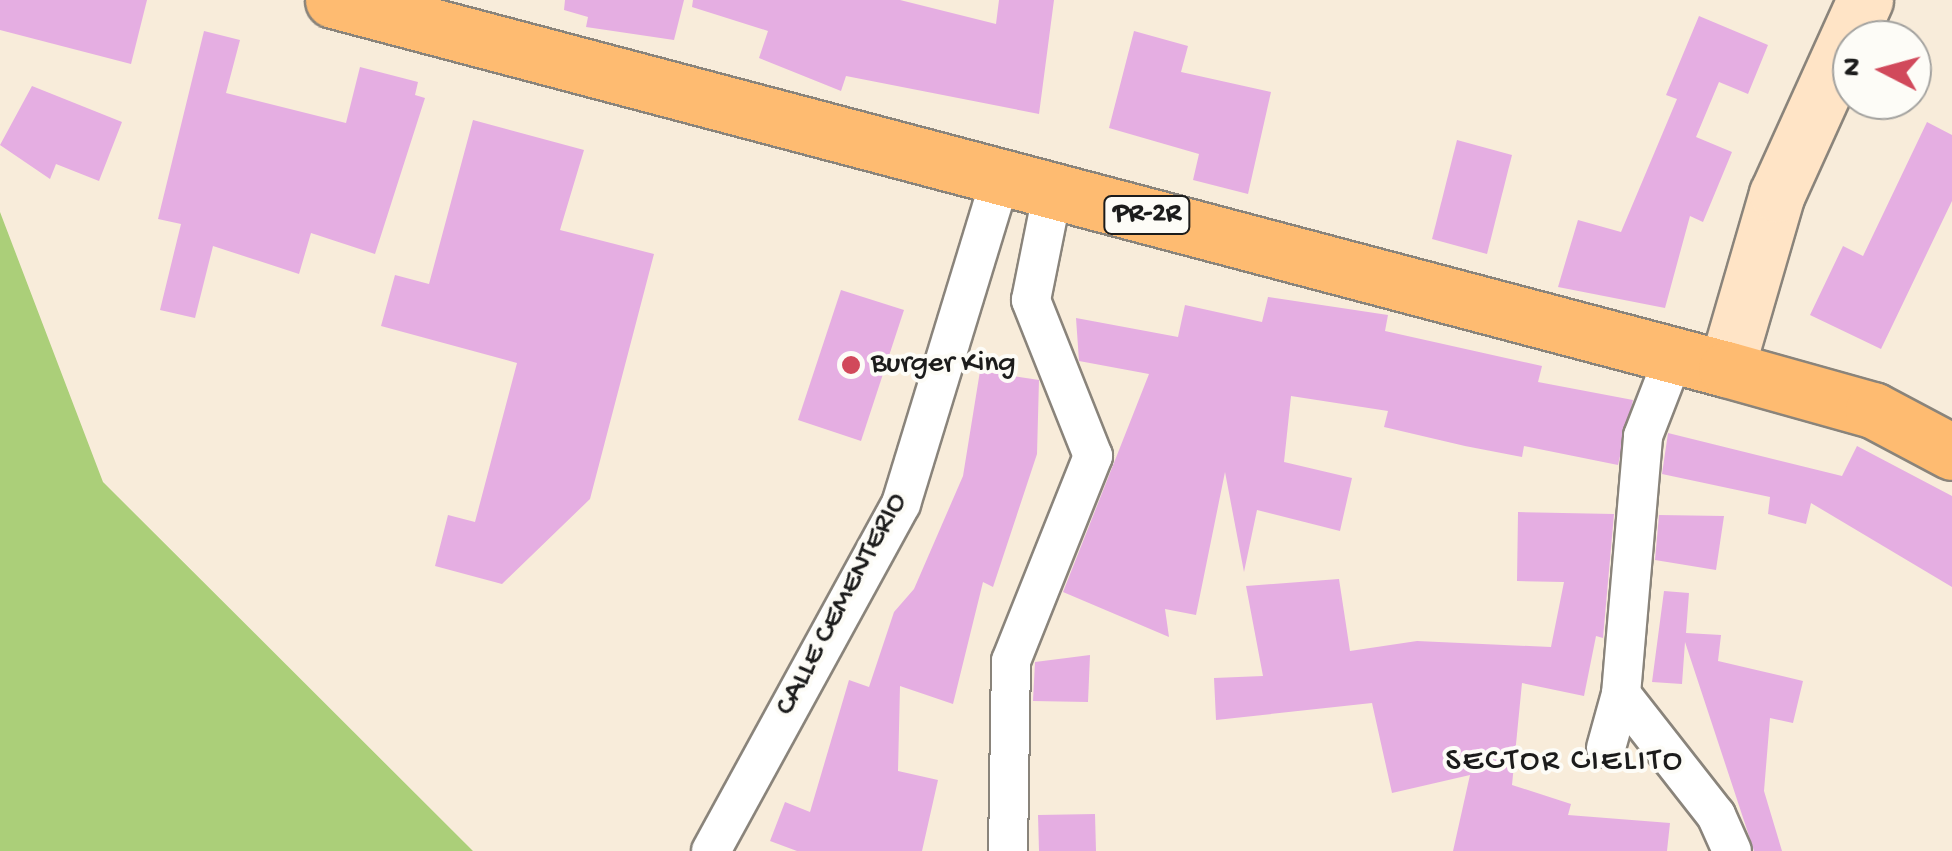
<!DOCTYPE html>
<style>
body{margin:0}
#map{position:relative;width:1952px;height:851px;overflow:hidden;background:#f8ecda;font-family:"Gochi Hand",sans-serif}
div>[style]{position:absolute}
.green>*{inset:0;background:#abcf79}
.building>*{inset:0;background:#e5aee2}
.roads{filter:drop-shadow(2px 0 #8a847b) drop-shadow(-2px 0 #8a847b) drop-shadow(0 2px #8a847b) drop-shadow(0 -2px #8a847b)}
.street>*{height:38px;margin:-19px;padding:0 19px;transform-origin:19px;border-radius:19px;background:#fff}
.secondary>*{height:55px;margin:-27.5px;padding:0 27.5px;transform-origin:27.5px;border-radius:27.5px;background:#ffe4c6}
.primary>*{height:55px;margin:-27.5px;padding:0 27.5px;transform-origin:27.5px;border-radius:27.5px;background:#febb71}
.dots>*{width:28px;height:28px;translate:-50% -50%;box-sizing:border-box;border:5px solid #fdfcf7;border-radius:50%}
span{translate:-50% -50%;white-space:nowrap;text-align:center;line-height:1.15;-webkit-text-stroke:8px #fdfcf7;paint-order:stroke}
.shield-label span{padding:2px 8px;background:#fdfcf7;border:2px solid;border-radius:8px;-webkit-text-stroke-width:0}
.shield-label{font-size:28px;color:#1c1c1c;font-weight:700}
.poi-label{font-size:30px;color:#1c1c1c}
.left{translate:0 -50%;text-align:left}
.street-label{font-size:30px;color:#1c1c1c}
.neighbourhood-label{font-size:32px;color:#1c1c1c;letter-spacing:2.5px}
.north{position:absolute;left:1832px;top:20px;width:100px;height:100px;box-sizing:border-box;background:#fdfcf7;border:2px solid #a3a29f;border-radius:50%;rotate:276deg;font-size:28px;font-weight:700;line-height:40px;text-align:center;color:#1c1c1c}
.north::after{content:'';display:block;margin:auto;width:35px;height:45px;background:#d1495b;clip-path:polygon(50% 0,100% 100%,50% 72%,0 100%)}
</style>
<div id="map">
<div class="green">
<div style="clip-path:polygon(0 212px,103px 482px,473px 851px,0 851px)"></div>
</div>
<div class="building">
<div style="clip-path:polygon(0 0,147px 0,131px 64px,0 30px)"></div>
<div style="clip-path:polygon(565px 0,684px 0,674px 40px,586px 27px,588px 17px,564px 10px)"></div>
<div style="clip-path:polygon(693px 0,900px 0,996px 24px,999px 0,1054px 0,1039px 114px,846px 76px,841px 91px,759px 58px,768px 31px,692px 7px)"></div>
<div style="clip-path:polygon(1699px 16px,1768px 45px,1748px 94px,1719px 82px,1696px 137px,1732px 152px,1703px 222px,1690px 216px,1665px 308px,1558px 287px,1578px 220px,1621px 232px,1677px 99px,1666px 95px)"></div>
<div style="clip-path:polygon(204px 31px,240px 40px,226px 93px,346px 123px,360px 67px,418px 82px,415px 95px,425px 98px,375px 254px,311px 233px,299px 274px,213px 246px,195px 318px,160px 310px,181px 224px,158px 219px)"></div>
<div style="clip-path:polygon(1134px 31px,1188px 46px,1181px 72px,1271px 92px,1248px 194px,1193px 180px,1199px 154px,1109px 128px)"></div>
<div style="clip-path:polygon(32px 86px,122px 122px,99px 181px,56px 164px,50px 179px,0 145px)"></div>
<div style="clip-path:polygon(473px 120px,584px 150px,560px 230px,654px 254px,590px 499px,502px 584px,435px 566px,448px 515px,475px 522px,517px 363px,381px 326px,395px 275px,429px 284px)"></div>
<div style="clip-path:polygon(1927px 122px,1952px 135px,1952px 201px,1881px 349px,1810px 315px,1843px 246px,1863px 256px)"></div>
<div style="clip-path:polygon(1457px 140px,1512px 155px,1487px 254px,1432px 239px)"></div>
<div style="clip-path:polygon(841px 290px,904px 310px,861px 441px,798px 420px)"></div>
<div style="clip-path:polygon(1268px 297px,1388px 315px,1385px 331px,1542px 366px,1538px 382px,1633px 400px,1618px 465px,1524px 446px,1522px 457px,1465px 446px,1384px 427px,1388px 411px,1291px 396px,1284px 462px,1352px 478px,1340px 531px,1257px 510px,1244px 572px,1225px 472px,1196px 615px,1165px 609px,1169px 637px,1063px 592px,1149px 374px,1079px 361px,1076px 318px,1178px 337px,1185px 305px,1262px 322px)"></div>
<div style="clip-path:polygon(980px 371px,1039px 380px,1037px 454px,993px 587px,983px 582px,953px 704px,900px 686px,898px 771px,938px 780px,922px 851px,797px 851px,770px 841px,785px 802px,810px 812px,849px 680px,869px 687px,894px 612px,914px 589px,963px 476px)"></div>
<div style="clip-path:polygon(1668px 433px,1842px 476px,1857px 446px,1952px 496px,1952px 587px,1811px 503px,1806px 524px,1768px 514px,1770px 497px,1662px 474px)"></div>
<div style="clip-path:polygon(1518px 512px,1614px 514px,1603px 638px,1596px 636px,1584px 696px,1522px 683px,1512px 785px,1571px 804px,1568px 815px,1670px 823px,1667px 851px,1453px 851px,1470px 775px,1392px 793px,1372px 703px,1216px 720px,1214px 678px,1263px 676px,1246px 586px,1339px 579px,1350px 651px,1417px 641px,1551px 647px,1564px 582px,1517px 581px)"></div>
<div style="clip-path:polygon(1659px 515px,1724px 516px,1716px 570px,1655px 560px)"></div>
<div style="clip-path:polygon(1664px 591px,1689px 593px,1686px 633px,1721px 635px,1718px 661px,1803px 681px,1793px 723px,1770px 718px,1764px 791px,1782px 851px,1754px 851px,1685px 642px,1682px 684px,1652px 682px)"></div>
<div style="clip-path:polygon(1090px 655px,1088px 702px,1033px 701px,1035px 662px)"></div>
<div style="clip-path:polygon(1095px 814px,1096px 851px,1039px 851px,1038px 815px)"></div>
</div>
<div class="roads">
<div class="street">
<div style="left:1621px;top:694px;width:154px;rotate:51.9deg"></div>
<div style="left:1716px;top:815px;width:39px;rotate:66deg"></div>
<div style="left:1606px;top:748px;width:56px;rotate:-74.5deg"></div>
<div style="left:1621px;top:694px;width:259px;rotate:-85.1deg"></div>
<div style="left:1643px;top:436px;width:86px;rotate:-68.8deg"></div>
<div style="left:711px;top:851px;width:396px;rotate:-61.3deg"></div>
<div style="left:901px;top:504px;width:343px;rotate:-73deg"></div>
<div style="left:1008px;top:851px;width:190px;rotate:-89.1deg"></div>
<div style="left:1011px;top:661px;width:221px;rotate:-68.2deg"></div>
<div style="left:1093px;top:456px;width:168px;rotate:-111.7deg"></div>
<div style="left:1031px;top:300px;width:112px;rotate:-78.7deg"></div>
</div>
<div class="secondary">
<div style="left:1726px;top:369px;width:182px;rotate:-73.8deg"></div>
<div style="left:1777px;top:194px;width:213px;rotate:-65.6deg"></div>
</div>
<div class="primary">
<div style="left:333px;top:0;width:1441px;rotate:14.84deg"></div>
<div style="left:1726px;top:369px;width:153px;rotate:15.6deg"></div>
<div style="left:1873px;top:410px;width:89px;rotate:28deg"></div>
</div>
</div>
<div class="dots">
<div style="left:851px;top:365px;background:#d1495b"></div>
</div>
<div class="shield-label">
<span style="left:1147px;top:215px">PR-2R</span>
</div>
<div class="poi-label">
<span class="left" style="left:871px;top:365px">Burger King</span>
</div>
<div class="street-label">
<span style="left:843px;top:605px;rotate:-62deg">CALLE CEMENTERIO</span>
</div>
<div class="neighbourhood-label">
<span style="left:1565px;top:762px">SECTOR CIELITO</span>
</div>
<div class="north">N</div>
</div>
